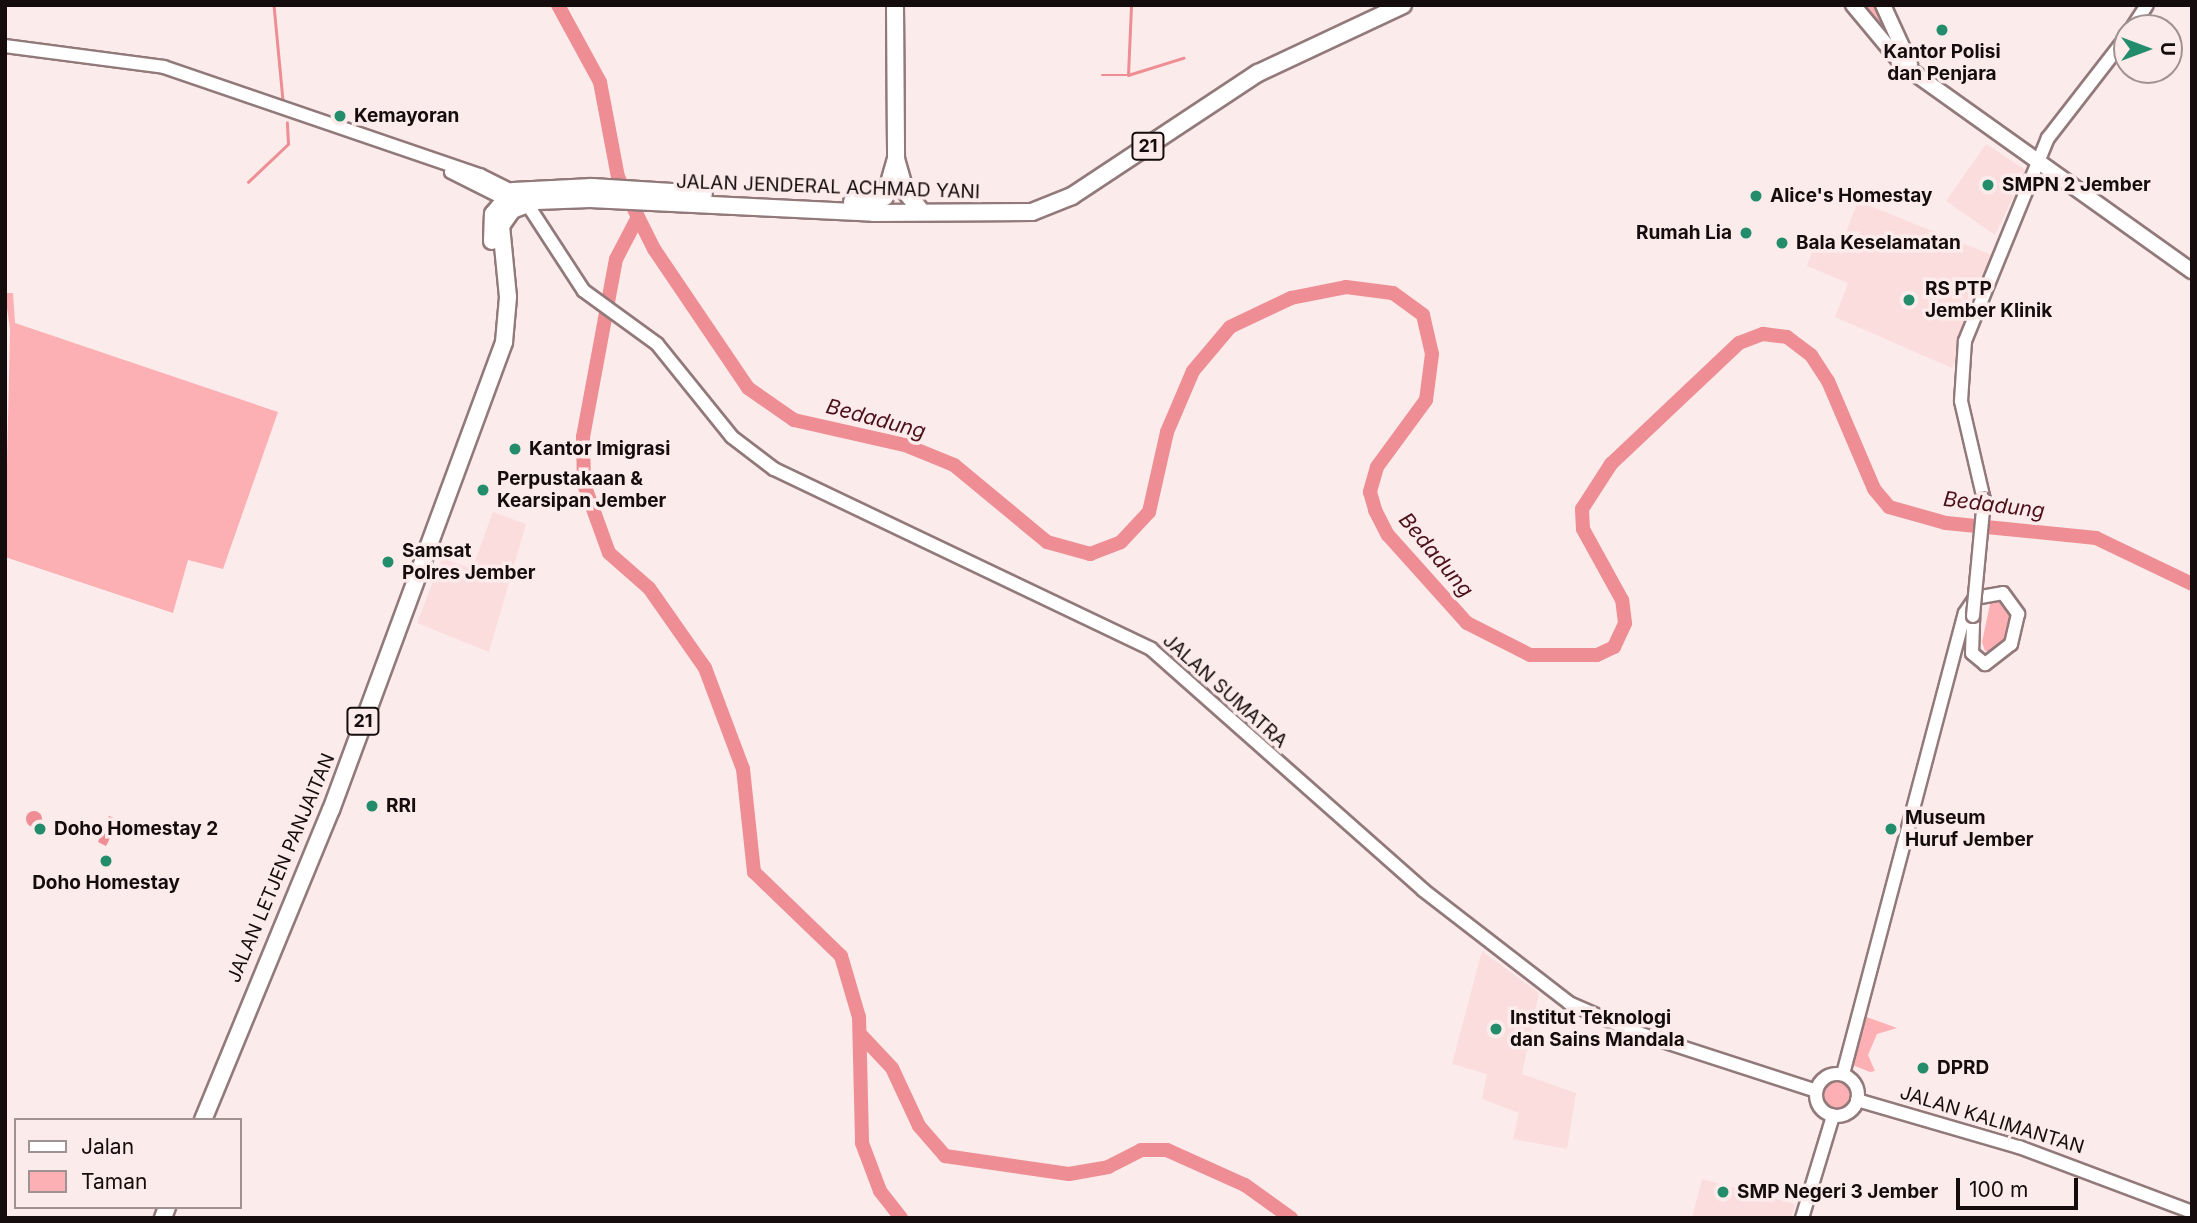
<!DOCTYPE html>
<style>
body{margin:0}
#map{position:relative;width:2197px;height:1223px;overflow:hidden;background:#fcebeb;font-family:Inter,sans-serif}
div>[style]{position:absolute}
.built>*{inset:0;background:#fbddde}
.green>*{inset:0;background:#fcb0b4}
.round{border-radius:50%}
.water>*{inset:0;background:#ee8d93}
.stream>*{height:2.5px;margin:-1.25px;padding:0 1.25px;transform-origin:1.25px;border-radius:1.25px;background:#ee8d93}
.river>*{height:14px;margin:-7px;padding:0 7px;transform-origin:7px;border-radius:7px;background:#ee8d93}
.roads{filter:drop-shadow(2px 0 #92797a) drop-shadow(-2px 0 #92797a) drop-shadow(0 2px #92797a) drop-shadow(0 -2px #92797a)}
.secondary>*{height:12px;margin:-6px;padding:0 6px;transform-origin:6px;border-radius:6px;background:#fff}
.secondary>.ring{margin:-6px;padding:0;box-sizing:content-box;background:none;border:12px solid #fff;border-radius:50%}
.primary>*{height:14px;margin:-7px;padding:0 7px;transform-origin:7px;border-radius:7px;background:#fff}
.highway>*{height:16px;margin:-8px;padding:0 8px;transform-origin:8px;border-radius:8px;background:#fff}
.bridges{filter:drop-shadow(2px 0 #92797a) drop-shadow(-2px 0 #92797a) drop-shadow(0 2px #92797a) drop-shadow(0 -2px #92797a)}
.secondary-bridge>*{height:12px;margin:-6px;padding:0 6px;transform-origin:6px;border-radius:6px;background:#fff}
.dots>*{width:19px;height:19px;translate:-50% -50%;box-sizing:border-box;border:4px solid #fcebeb;border-radius:50%}
span{translate:-50% -50%;white-space:nowrap;text-align:center;line-height:1.15;-webkit-text-stroke:7px #fcebeb;paint-order:stroke}
.shield-label span{padding:2px 5px;background:#fcebeb;border:2px solid;border-radius:5px;-webkit-text-stroke-width:0}
.shield-label{font-size:18px;color:#150c0d;font-weight:700}
.poi-label{font-size:19px;color:#150c0d;font-weight:700}
.left{translate:0 -50%;text-align:left}
.right{translate:-100% -50%;text-align:right}
.street-label{font-size:19px;color:#150c0d}
.water-label{font-size:21px;color:#4c1019;font-style:italic}
.frame{position:absolute;inset:0;border:7px solid #150c0d;pointer-events:none}
.legend{position:absolute;left:14px;top:1118px;width:228px;height:91px;box-sizing:border-box;background:#fcebeb;border:2px solid #a09292;margin:0;padding:9px 12px;list-style:none;font-size:21px;color:#150c0d}
.legend li{display:flex;align-items:center;gap:14px;height:35px}
.legend b{width:35px;border:2px solid #a09292}
.north{position:absolute;left:2113px;top:14px;width:70px;height:70px;box-sizing:border-box;background:#fcebeb;border:2px solid #a09292;border-radius:50%;rotate:90deg;font-size:19px;font-weight:700;line-height:28px;text-align:center;color:#150c0d}
.north::after{content:'';display:block;margin:auto;width:24px;height:32px;background:#238d6b;clip-path:polygon(50% 0,100% 100%,50% 72%,0 100%)}
.scale{position:absolute;left:1956px;top:1178px;width:122px;height:32px;box-sizing:border-box;border:4px solid #150c0d;border-top:0;padding-left:9px;font-size:21px;line-height:24px;white-space:nowrap;color:#150c0d;-webkit-text-stroke:5px #fcebeb;paint-order:stroke}
</style>
<div id="map">
<div class="built">
<div style="clip-path:polygon(1986px 144px,2026px 170px,1995px 235px,1946px 201px)"></div>
<div style="clip-path:polygon(1858px 201px,1994px 256px,1952px 368px,1835px 317px,1848px 283px,1807px 266px,1819px 231px,1843px 240px)"></div>
<div style="clip-path:polygon(493px 512px,526px 524px,489px 652px,417px 623px,442px 558px,472px 569px)"></div>
<div style="clip-path:polygon(1482px 951px,1539px 993px,1522px 1074px,1576px 1093px,1567px 1149px,1513px 1139px,1519px 1113px,1482px 1099px,1487px 1074px,1452px 1064px)"></div>
<div style="clip-path:polygon(1702px 1179px,1795px 1204px,1791px 1218px,1692px 1218px)"></div>
</div>
<div class="green">
<div style="clip-path:polygon(1863px 5px,1877px 5px,1892px 52px)"></div>
<div style="clip-path:polygon(5px 293px,13px 293px,15px 323px,278px 412px,223px 569px,188px 560px,173px 613px,5px 557px,10px 329px)"></div>
<div style="clip-path:polygon(1992px 595px,2006px 600px,2011px 612px,2006px 643px,1995px 651px,1985px 651px,1982px 642px)"></div>
<div style="clip-path:polygon(1861px 1015px,1897px 1028px,1877px 1034px,1868px 1055px,1875px 1071px,1870px 1072px,1850px 1064px)"></div>
<div class="round" style="left:1816px;top:1074px;width:42px;height:42px"></div>
</div>
<div class="water">
<div class="round" style="left:26px;top:811px;width:16px;height:16px"></div>
<div style="clip-path:polygon(109px 816px,119px 820px,106px 846px,98px 842px)"></div>
</div>
<div class="stream">
<div style="left:274px;top:5px;width:96px;rotate:84.6deg"></div>
<div style="left:1102px;top:75px;width:26px"></div>
<div style="left:1128px;top:75px;width:58px;rotate:-17.2deg"></div>
<div style="left:1128px;top:75px;width:70px;rotate:-87.5deg"></div>
<div style="left:248px;top:182px;width:55px;rotate:-43.5deg"></div>
<div style="left:288px;top:144px;width:21px;rotate:-93deg"></div>
</div>
<div class="river">
<div style="left:558px;top:5px;width:88px;rotate:61.4deg"></div>
<div style="left:600px;top:82px;width:97px;rotate:79.3deg"></div>
<div style="left:618px;top:177px;width:80px;rotate:63.4deg"></div>
<div style="left:654px;top:249px;width:168px;rotate:55.9deg"></div>
<div style="left:748px;top:388px;width:56px;rotate:34.8deg"></div>
<div style="left:794px;top:420px;width:114px;rotate:12.7deg"></div>
<div style="left:905px;top:445px;width:53px;rotate:22.2deg"></div>
<div style="left:954px;top:465px;width:121px;rotate:39.6deg"></div>
<div style="left:1047px;top:542px;width:45px;rotate:15.6deg"></div>
<div style="left:1090px;top:554px;width:33px;rotate:-21deg"></div>
<div style="left:1121px;top:542px;width:41px;rotate:-47deg"></div>
<div style="left:1149px;top:512px;width:82px;rotate:-77.3deg"></div>
<div style="left:1167px;top:432px;width:66px;rotate:-66.9deg"></div>
<div style="left:1193px;top:371px;width:57px;rotate:-49.9deg"></div>
<div style="left:1230px;top:327px;width:68px;rotate:-25.4deg"></div>
<div style="left:1291px;top:298px;width:56px;rotate:-11.3deg"></div>
<div style="left:1346px;top:287px;width:47px;rotate:7.3deg"></div>
<div style="left:1393px;top:293px;width:37px;rotate:36deg"></div>
<div style="left:1423px;top:315px;width:40px;rotate:77deg"></div>
<div style="left:1432px;top:354px;width:46px;rotate:97.4deg"></div>
<div style="left:1426px;top:400px;width:83px;rotate:126.2deg"></div>
<div style="left:1377px;top:467px;width:26px;rotate:106deg"></div>
<div style="left:1370px;top:492px;width:19px;rotate:74deg"></div>
<div style="left:1375px;top:510px;width:28px;rotate:63deg"></div>
<div style="left:1388px;top:535px;width:118px;rotate:48.1deg"></div>
<div style="left:1467px;top:623px;width:71px;rotate:26.9deg"></div>
<div style="left:1530px;top:655px;width:67px"></div>
<div style="left:1597px;top:655px;width:19px;rotate:-25deg"></div>
<div style="left:1614px;top:647px;width:26px;rotate:-65deg"></div>
<div style="left:1625px;top:623px;width:23px;rotate:-97deg"></div>
<div style="left:1622px;top:600px;width:81px;rotate:-118.8deg"></div>
<div style="left:1583px;top:529px;width:20px;rotate:-93deg"></div>
<div style="left:1582px;top:509px;width:54px;rotate:-57.2deg"></div>
<div style="left:1611px;top:464px;width:176px;rotate:-43.4deg"></div>
<div style="left:1739px;top:343px;width:26px;rotate:-21deg"></div>
<div style="left:1763px;top:334px;width:24px;rotate:7deg"></div>
<div style="left:1787px;top:337px;width:30px;rotate:37deg"></div>
<div style="left:1811px;top:355px;width:31px;rotate:57deg"></div>
<div style="left:1828px;top:381px;width:117px;rotate:66.9deg"></div>
<div style="left:1874px;top:489px;width:23px;rotate:50deg"></div>
<div style="left:1889px;top:507px;width:59px;rotate:15.7deg"></div>
<div style="left:1946px;top:523px;width:151px;rotate:5.7deg"></div>
<div style="left:2096px;top:538px;width:106px;rotate:25.6deg"></div>
<div style="left:638px;top:217px;width:47px;rotate:117.6deg"></div>
<div style="left:616px;top:259px;width:181px;rotate:100.5deg"></div>
<div style="left:583px;top:437px;width:47px;rotate:88.8deg"></div>
<div style="left:584px;top:484px;width:73px;rotate:70.1deg"></div>
<div style="left:609px;top:553px;width:53px;rotate:41.2deg"></div>
<div style="left:649px;top:588px;width:98px;rotate:55deg"></div>
<div style="left:705px;top:668px;width:108px;rotate:69.4deg"></div>
<div style="left:743px;top:769px;width:104px;rotate:83.9deg"></div>
<div style="left:754px;top:872px;width:121px;rotate:44deg"></div>
<div style="left:841px;top:956px;width:64px;rotate:73.6deg"></div>
<div style="left:859px;top:1017px;width:126px;rotate:88.6deg"></div>
<div style="left:862px;top:1143px;width:51px;rotate:69.4deg"></div>
<div style="left:880px;top:1191px;width:34px;rotate:52deg"></div>
<div style="left:861px;top:1035px;width:45px;rotate:46.8deg"></div>
<div style="left:892px;top:1068px;width:64px;rotate:65deg"></div>
<div style="left:919px;top:1126px;width:40px;rotate:49deg"></div>
<div style="left:945px;top:1156px;width:125px;rotate:8.3deg"></div>
<div style="left:1069px;top:1174px;width:40px;rotate:-10deg"></div>
<div style="left:1108px;top:1167px;width:37px;rotate:-27deg"></div>
<div style="left:1141px;top:1150px;width:26px"></div>
<div style="left:1167px;top:1150px;width:85px;rotate:24.2deg"></div>
<div style="left:1245px;top:1185px;width:57px;rotate:35.7deg"></div>
</div>
<div class="roads">
<div class="secondary">
<div style="left:2132px;top:28px;width:27px;rotate:-57deg"></div>
<div style="left:5px;top:46px;width:160px;rotate:7.5deg"></div>
<div style="left:164px;top:67px;width:334px;rotate:18.9deg"></div>
<div style="left:480px;top:175px;width:47px;rotate:26.6deg"></div>
<div style="left:522px;top:196px;width:113px;rotate:56.9deg"></div>
<div style="left:584px;top:291px;width:90px;rotate:36deg"></div>
<div style="left:657px;top:344px;width:119px;rotate:51.1deg"></div>
<div style="left:732px;top:437px;width:53px;rotate:37.3deg"></div>
<div style="left:774px;top:469px;width:418px;rotate:25.5deg"></div>
<div style="left:1151px;top:649px;width:363px;rotate:41.5deg"></div>
<div style="left:1423px;top:890px;width:185px;rotate:37.7deg"></div>
<div style="left:1569px;top:1003px;width:75px;rotate:23.5deg"></div>
<div style="left:1638px;top:1033px;width:187px;rotate:18deg"></div>
<div style="left:451px;top:172px;width:69px;rotate:26.6deg"></div>
<div style="left:1984px;top:500px;width:102px;rotate:-103.1deg"></div>
<div style="left:1961px;top:401px;width:60px;rotate:-86.2deg"></div>
<div style="left:1965px;top:341px;width:219px;rotate:-67.8deg"></div>
<div style="left:2048px;top:138px;width:129px;rotate:-52.2deg"></div>
<div style="left:1843px;top:1074px;width:477px;rotate:-75.2deg"></div>
<div style="left:1965px;top:613px;width:18px;rotate:-56deg"></div>
<div style="left:1975px;top:598px;width:28px;rotate:-10deg"></div>
<div style="left:2003px;top:593px;width:26px;rotate:54deg"></div>
<div style="left:2018px;top:614px;width:31px;rotate:103deg"></div>
<div style="left:2011px;top:644px;width:33px;rotate:142deg"></div>
<div style="left:1985px;top:664px;width:17px;rotate:-140deg"></div>
<div style="left:1972px;top:653px;width:37px;rotate:-88deg"></div>
<div class="ring" style="left:1816px;top:1074px;width:30px;height:30px"></div>
<div style="left:1857px;top:1100px;width:169px;rotate:16.2deg"></div>
<div style="left:2019px;top:1147px;width:185px;rotate:20.6deg"></div>
<div style="left:1802px;top:1218px;width:107px;rotate:-73.1deg"></div>
</div>
<div class="primary">
<div style="left:1853px;top:5px;width:78px;rotate:50.2deg"></div>
<div style="left:1903px;top:65px;width:355px;rotate:35.5deg"></div>
<div style="left:1883px;top:5px;width:65px;rotate:65.4deg"></div>
</div>
<div class="highway">
<div style="left:895px;top:5px;width:154px;rotate:89.6deg"></div>
<div style="left:896px;top:159px;width:33px;rotate:74deg"></div>
<div style="left:905px;top:191px;width:27px;rotate:51deg"></div>
<div style="left:852px;top:202px;width:33px;rotate:-9deg"></div>
<div style="left:885px;top:197px;width:40px;rotate:-74deg"></div>
<div style="left:492px;top:241px;width:27px;rotate:-88deg"></div>
<div style="left:493px;top:214px;width:30px;rotate:-49deg"></div>
<div style="left:513px;top:191px;width:79px;rotate:-2.9deg"></div>
<div style="left:592px;top:187px;width:112px;rotate:3.6deg"></div>
<div style="left:203px;top:1120px;width:335px;rotate:-67.6deg"></div>
<div style="left:331px;top:810px;width:499px;rotate:-69.7deg"></div>
<div style="left:504px;top:342px;width:45px;rotate:-84.9deg"></div>
<div style="left:508px;top:297px;width:71px;rotate:-95.6deg"></div>
<div style="left:501px;top:226px;width:19px;rotate:-55deg"></div>
<div style="left:512px;top:210px;width:26px;rotate:-21deg"></div>
<div style="left:536px;top:201px;width:54px;rotate:-2.1deg"></div>
<div style="left:590px;top:199px;width:284px;rotate:2.8deg"></div>
<div style="left:874px;top:213px;width:158px;rotate:-0.4deg"></div>
<div style="left:1032px;top:212px;width:43px;rotate:-21.8deg"></div>
<div style="left:1072px;top:196px;width:223px;rotate:-33.5deg"></div>
<div style="left:1258px;top:73px;width:160px;rotate:-25.1deg"></div>
<div style="left:163px;top:1218px;width:12px;rotate:-70deg"></div>
</div>
</div>
<div class="bridges">
<div class="secondary-bridge">
<div style="left:1973px;top:616px;width:117px;rotate:-84.6deg"></div>
</div>
</div>
<div class="dots">
<div style="left:1942px;top:30px;background:#238d6b"></div>
<div style="left:340px;top:116px;background:#238d6b"></div>
<div style="left:1988px;top:185px;background:#238d6b"></div>
<div style="left:1756px;top:196px;background:#238d6b"></div>
<div style="left:1746px;top:233px;background:#238d6b"></div>
<div style="left:1782px;top:243px;background:#238d6b"></div>
<div style="left:1909px;top:300px;background:#238d6b"></div>
<div style="left:515px;top:449px;background:#238d6b"></div>
<div style="left:483px;top:490px;background:#238d6b"></div>
<div style="left:388px;top:562px;background:#238d6b"></div>
<div style="left:372px;top:806px;background:#238d6b"></div>
<div style="left:40px;top:829px;background:#238d6b"></div>
<div style="left:1891px;top:829px;background:#238d6b"></div>
<div style="left:106px;top:861px;background:#238d6b"></div>
<div style="left:1496px;top:1029px;background:#238d6b"></div>
<div style="left:1923px;top:1068px;background:#238d6b"></div>
<div style="left:1723px;top:1192px;background:#238d6b"></div>
</div>
<div class="shield-label">
<span style="left:1148px;top:146px">21</span>
<span style="left:363px;top:721px">21</span>
</div>
<div class="poi-label">
<span style="left:1942px;top:63px">Kantor Polisi<br>dan Penjara</span>
<span class="left" style="left:354px;top:116px">Kemayoran</span>
<span class="left" style="left:2002px;top:185px">SMPN 2 Jember</span>
<span class="left" style="left:1770px;top:196px">Alice's Homestay</span>
<span class="right" style="left:1732px;top:233px">Rumah Lia</span>
<span class="left" style="left:1796px;top:243px">Bala Keselamatan</span>
<span class="left" style="left:1925px;top:300px">RS PTP<br>Jember Klinik</span>
<span class="left" style="left:529px;top:449px">Kantor Imigrasi</span>
<span class="left" style="left:497px;top:490px">Perpustakaan &amp;<br>Kearsipan Jember</span>
<span class="left" style="left:402px;top:562px">Samsat<br>Polres Jember</span>
<span class="left" style="left:386px;top:806px">RRI</span>
<span class="left" style="left:1905px;top:829px">Museum<br>Huruf Jember</span>
<span class="left" style="left:54px;top:829px">Doho Homestay 2</span>
<span style="left:106px;top:883px">Doho Homestay</span>
<span class="left" style="left:1510px;top:1029px">Institut Teknologi<br>dan Sains Mandala</span>
<span class="left" style="left:1937px;top:1068px">DPRD</span>
<span class="left" style="left:1737px;top:1192px">SMP Negeri 3 Jember</span>
</div>
<div class="street-label">
<span style="left:828px;top:187px;rotate:2deg">JALAN JENDERAL ACHMAD YANI</span>
<span style="left:1225px;top:691px;rotate:42deg">JALAN SUMATRA</span>
<span style="left:281px;top:868px;rotate:-67deg">JALAN LETJEN PANJAITAN</span>
<span style="left:1992px;top:1120px;rotate:17deg">JALAN KALIMANTAN</span>
</div>
<div class="water-label">
<span style="left:876px;top:419px;rotate:15deg">Bedadung</span>
<span style="left:1994px;top:505px;rotate:7deg">Bedadung</span>
<span style="left:1436px;top:555px;rotate:50deg">Bedadung</span>
</div>
<div class="frame"></div>
<ul class="legend">
<li><b style="height:9px;background:#fff"></b>Jalan</li>
<li><b style="height:19px;background:#fcb0b4"></b>Taman</li>
</ul>
<div class="north">U</div>
<div class="scale">100 m</div>
</div>
